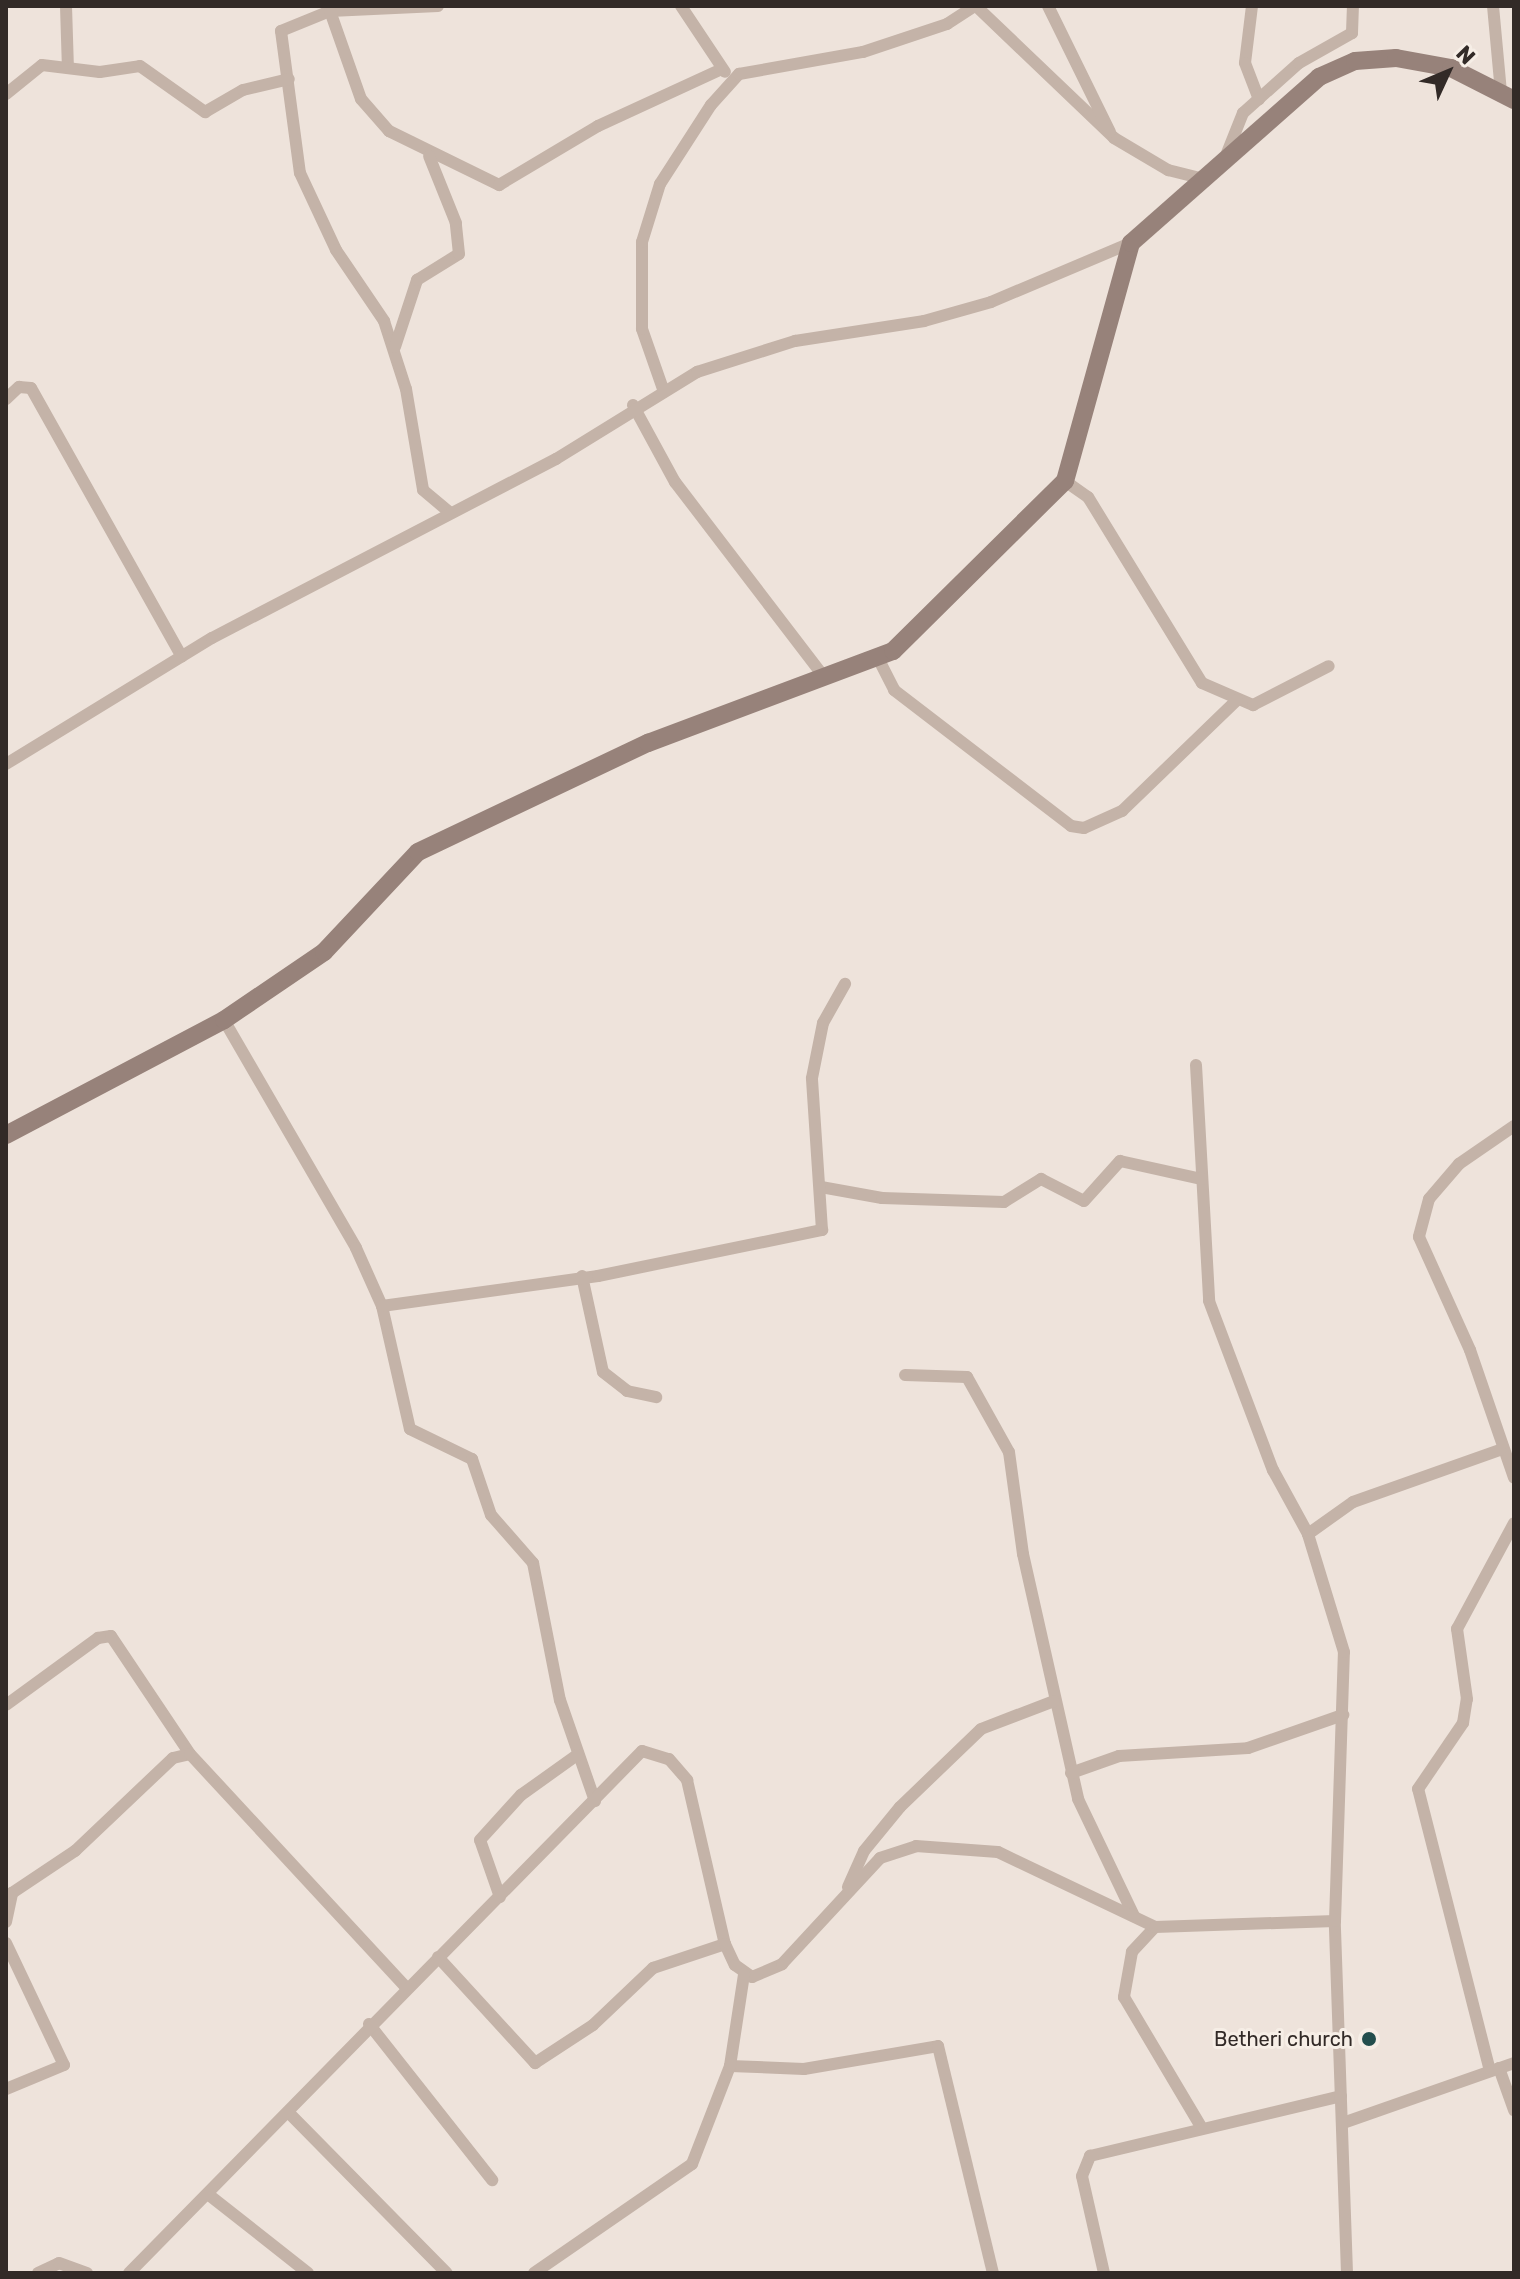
<!DOCTYPE html>
<style>
body{margin:0}
#map{position:relative;width:1520px;height:2279px;overflow:hidden;background:#eee3db;font-family:Rubik,sans-serif}
div>[style]{position:absolute}
.street>*{height:12px;margin:-6px;padding:0 6px;transform-origin:6px;border-radius:6px;background:#c4b3a8}
.secondary>*{height:18px;margin:-9px;padding:0 9px;transform-origin:9px;border-radius:9px;background:#97827a}
.dots>*{width:22px;height:22px;translate:-50% -50%;box-sizing:border-box;border:4px solid #f6eee6;border-radius:50%}
span{translate:-50% -50%;white-space:nowrap;text-align:center;line-height:1.15;-webkit-text-stroke:6px #f6eee6;paint-order:stroke}
.poi-label{font-size:20px;color:#322a27}
.right{translate:-100% -50%;text-align:right}
.frame{position:absolute;inset:0;border:8px solid #322a27;pointer-events:none}
.north{position:absolute;left:1408px;top:32px;width:80px;height:80px;-webkit-text-stroke:6px #f6eee6;paint-order:stroke;rotate:46deg;font-size:22px;font-weight:700;line-height:32px;text-align:center;color:#322a27}
.north::after{content:'';display:block;margin:auto;width:28px;height:36px;background:#322a27;clip-path:polygon(50% 0,100% 100%,50% 72%,0 100%)}
</style>
<div id="map">
<div class="street">
<div style="left:66px;top:6px;width:62px;rotate:88.2deg"></div>
<div style="left:438px;top:6px;width:108px;rotate:177.3deg"></div>
<div style="left:330px;top:11px;width:53px;rotate:157.8deg"></div>
<div style="left:281px;top:31px;width:143px;rotate:82.4deg"></div>
<div style="left:300px;top:173px;width:85px;rotate:64.9deg"></div>
<div style="left:336px;top:250px;width:86px;rotate:55.9deg"></div>
<div style="left:384px;top:321px;width:71px;rotate:72.1deg"></div>
<div style="left:406px;top:389px;width:102px;rotate:80.4deg"></div>
<div style="left:423px;top:490px;width:34px;rotate:40deg"></div>
<div style="left:681px;top:6px;width:79px;rotate:56.3deg"></div>
<div style="left:976px;top:6px;width:191px;rotate:43.7deg"></div>
<div style="left:1114px;top:138px;width:63px;rotate:30.7deg"></div>
<div style="left:1168px;top:170px;width:33px;rotate:14deg"></div>
<div style="left:1048px;top:6px;width:140px;rotate:63.8deg"></div>
<div style="left:1252px;top:6px;width:57px;rotate:97deg"></div>
<div style="left:1245px;top:63px;width:39px;rotate:69deg"></div>
<div style="left:1493px;top:6px;width:86px;rotate:84.7deg"></div>
<div style="left:330px;top:11px;width:93px;rotate:70.6deg"></div>
<div style="left:361px;top:99px;width:43px;rotate:48.8deg"></div>
<div style="left:389px;top:131px;width:123px;rotate:26.1deg"></div>
<div style="left:499px;top:185px;width:115px;rotate:-30.8deg"></div>
<div style="left:598px;top:126px;width:136px;rotate:-24.7deg"></div>
<div style="left:6px;top:94px;width:46px;rotate:-38.9deg"></div>
<div style="left:42px;top:65px;width:58px;rotate:6.9deg"></div>
<div style="left:100px;top:72px;width:40px;rotate:-8.5deg"></div>
<div style="left:140px;top:66px;width:80px;rotate:35.3deg"></div>
<div style="left:205px;top:112px;width:44px;rotate:-30.1deg"></div>
<div style="left:243px;top:90px;width:47px;rotate:-13.4deg"></div>
<div style="left:1227px;top:153px;width:43px;rotate:-68.2deg"></div>
<div style="left:1243px;top:113px;width:75px;rotate:-41.8deg"></div>
<div style="left:1299px;top:63px;width:61px;rotate:-29.5deg"></div>
<div style="left:1352px;top:33px;width:27px;rotate:-88deg"></div>
<div style="left:395px;top:347px;width:71px;rotate:-71.8deg"></div>
<div style="left:417px;top:280px;width:49px;rotate:-31.8deg"></div>
<div style="left:459px;top:254px;width:31px;rotate:-96deg"></div>
<div style="left:456px;top:223px;width:72px;rotate:-111.9deg"></div>
<div style="left:663px;top:389px;width:64px;rotate:-109.3deg"></div>
<div style="left:642px;top:329px;width:87px;rotate:-90deg"></div>
<div style="left:642px;top:242px;width:61px;rotate:-72.8deg"></div>
<div style="left:660px;top:184px;width:94px;rotate:-57.2deg"></div>
<div style="left:711px;top:105px;width:42px;rotate:-47.9deg"></div>
<div style="left:739px;top:74px;width:126px;rotate:-10.1deg"></div>
<div style="left:863px;top:52px;width:89px;rotate:-18.4deg"></div>
<div style="left:947px;top:24px;width:33px;rotate:-33deg"></div>
<div style="left:6px;top:399px;width:18px;rotate:-43deg"></div>
<div style="left:19px;top:387px;width:12px;rotate:5deg"></div>
<div style="left:31px;top:388px;width:308px;rotate:60.7deg"></div>
<div style="left:633px;top:405px;width:88px;rotate:61.4deg"></div>
<div style="left:675px;top:482px;width:245px;rotate:52.6deg"></div>
<div style="left:1065px;top:481px;width:28px;rotate:35deg"></div>
<div style="left:1088px;top:497px;width:218px;rotate:58.5deg"></div>
<div style="left:1202px;top:683px;width:56px;rotate:23.3deg"></div>
<div style="left:1253px;top:705px;width:85px;rotate:-27.2deg"></div>
<div style="left:879px;top:660px;width:34px;rotate:63deg"></div>
<div style="left:894px;top:690px;width:223px;rotate:37.5deg"></div>
<div style="left:1071px;top:826px;width:13px;rotate:9deg"></div>
<div style="left:1084px;top:828px;width:42px;rotate:-24.1deg"></div>
<div style="left:1122px;top:811px;width:160px;rotate:-44deg"></div>
<div style="left:6px;top:764px;width:241px;rotate:-31.5deg"></div>
<div style="left:212px;top:638px;width:388px;rotate:-27.5deg"></div>
<div style="left:556px;top:459px;width:166px;rotate:-31.7deg"></div>
<div style="left:697px;top:372px;width:103px;rotate:-17.6deg"></div>
<div style="left:795px;top:341px;width:131px;rotate:-8.8deg"></div>
<div style="left:924px;top:321px;width:70px;rotate:-15.8deg"></div>
<div style="left:991px;top:302px;width:152px;rotate:-22.9deg"></div>
<div style="left:224px;top:1020px;width:263px;rotate:59.9deg"></div>
<div style="left:356px;top:1248px;width:64px;rotate:65.9deg"></div>
<div style="left:382px;top:1306px;width:126px;rotate:77.2deg"></div>
<div style="left:410px;top:1429px;width:69px;rotate:25.8deg"></div>
<div style="left:472px;top:1459px;width:59px;rotate:71.3deg"></div>
<div style="left:491px;top:1515px;width:64px;rotate:48.8deg"></div>
<div style="left:533px;top:1563px;width:140px;rotate:78.9deg"></div>
<div style="left:560px;top:1700px;width:107px;rotate:70.9deg"></div>
<div style="left:1196px;top:1065px;width:236px;rotate:86.8deg"></div>
<div style="left:1209px;top:1301px;width:181px;rotate:69.3deg"></div>
<div style="left:1273px;top:1470px;width:73px;rotate:61.3deg"></div>
<div style="left:1514px;top:1126px;width:67px;rotate:145.4deg"></div>
<div style="left:1459px;top:1164px;width:46px;rotate:130.6deg"></div>
<div style="left:1429px;top:1199px;width:39px;rotate:105deg"></div>
<div style="left:1419px;top:1237px;width:124px;rotate:65.7deg"></div>
<div style="left:1470px;top:1350px;width:135px;rotate:71deg"></div>
<div style="left:821px;top:1187px;width:62px;rotate:10.2deg"></div>
<div style="left:882px;top:1198px;width:122px;rotate:1.9deg"></div>
<div style="left:1004px;top:1202px;width:44px;rotate:-31.9deg"></div>
<div style="left:1041px;top:1179px;width:48px;rotate:27.1deg"></div>
<div style="left:1084px;top:1201px;width:54px;rotate:-48deg"></div>
<div style="left:1120px;top:1161px;width:84px;rotate:12.4deg"></div>
<div style="left:582px;top:1276px;width:98px;rotate:77.7deg"></div>
<div style="left:603px;top:1372px;width:31px;rotate:38deg"></div>
<div style="left:627px;top:1391px;width:30px;rotate:12deg"></div>
<div style="left:382px;top:1306px;width:218px;rotate:-7.9deg"></div>
<div style="left:598px;top:1276px;width:229px;rotate:-11.6deg"></div>
<div style="left:822px;top:1230px;width:152px;rotate:-93.8deg"></div>
<div style="left:812px;top:1078px;width:56px;rotate:-78.7deg"></div>
<div style="left:823px;top:1023px;width:45px;rotate:-60.6deg"></div>
<div style="left:905px;top:1375px;width:62px;rotate:1.8deg"></div>
<div style="left:967px;top:1377px;width:86px;rotate:60.8deg"></div>
<div style="left:1009px;top:1452px;width:103px;rotate:82.2deg"></div>
<div style="left:1023px;top:1554px;width:251px;rotate:77.3deg"></div>
<div style="left:1078px;top:1799px;width:130px;rotate:64.4deg"></div>
<div style="left:6px;top:1705px;width:114px;rotate:-36.1deg"></div>
<div style="left:98px;top:1638px;width:13px;rotate:-9deg"></div>
<div style="left:111px;top:1636px;width:142px;rotate:56.2deg"></div>
<div style="left:1071px;top:1773px;width:51px;rotate:-19.5deg"></div>
<div style="left:1119px;top:1756px;width:129px;rotate:-3.5deg"></div>
<div style="left:1248px;top:1748px;width:101px;rotate:-19.2deg"></div>
<div style="left:848px;top:1887px;width:39px;rotate:-66deg"></div>
<div style="left:864px;top:1851px;width:57px;rotate:-50.7deg"></div>
<div style="left:900px;top:1807px;width:112px;rotate:-43.9deg"></div>
<div style="left:981px;top:1729px;width:78px;rotate:-21deg"></div>
<div style="left:500px;top:1897px;width:60px;rotate:-109.3deg"></div>
<div style="left:480px;top:1840px;width:61px;rotate:-47.7deg"></div>
<div style="left:521px;top:1795px;width:69px;rotate:-35.5deg"></div>
<div style="left:6px;top:1922px;width:30px;rotate:-78deg"></div>
<div style="left:12px;top:1893px;width:76px;rotate:-33.7deg"></div>
<div style="left:75px;top:1851px;width:135px;rotate:-43.5deg"></div>
<div style="left:173px;top:1758px;width:17px;rotate:-13deg"></div>
<div style="left:190px;top:1754px;width:316px;rotate:47.2deg"></div>
<div style="left:1155px;top:1927px;width:34px;rotate:133deg"></div>
<div style="left:1132px;top:1952px;width:46px;rotate:100.1deg"></div>
<div style="left:1124px;top:1997px;width:149px;rotate:59.3deg"></div>
<div style="left:6px;top:1943px;width:135px;rotate:64.6deg"></div>
<div style="left:64px;top:2065px;width:63px;rotate:157.5deg"></div>
<div style="left:438px;top:1957px;width:144px;rotate:47.5deg"></div>
<div style="left:535px;top:2063px;width:69px;rotate:-33.2deg"></div>
<div style="left:593px;top:2025px;width:83px;rotate:-43.5deg"></div>
<div style="left:653px;top:1968px;width:76px;rotate:-18.4deg"></div>
<div style="left:369px;top:2024px;width:199px;rotate:51.7deg"></div>
<div style="left:730px;top:2066px;width:74px;rotate:2.3deg"></div>
<div style="left:804px;top:2069px;width:136px;rotate:-9.7deg"></div>
<div style="left:938px;top:2046px;width:234px;rotate:76.4deg"></div>
<div style="left:1499px;top:2068px;width:45px;rotate:70.3deg"></div>
<div style="left:1490px;top:2071px;width:291px;rotate:-104.3deg"></div>
<div style="left:1418px;top:1789px;width:80px;rotate:-55.7deg"></div>
<div style="left:1463px;top:1723px;width:24px;rotate:-81deg"></div>
<div style="left:1467px;top:1699px;width:71px;rotate:-98.1deg"></div>
<div style="left:1457px;top:1629px;width:120px;rotate:-61.7deg"></div>
<div style="left:288px;top:2112px;width:226px;rotate:45.4deg"></div>
<div style="left:1343px;top:2123px;width:181px;rotate:-19.3deg"></div>
<div style="left:209px;top:2195px;width:126px;rotate:38.2deg"></div>
<div style="left:38px;top:2273px;width:23px;rotate:-25deg"></div>
<div style="left:59px;top:2263px;width:30px;rotate:20deg"></div>
<div style="left:129px;top:2273px;width:732px;rotate:-45.5deg"></div>
<div style="left:642px;top:1751px;width:28px;rotate:17deg"></div>
<div style="left:669px;top:1759px;width:28px;rotate:49deg"></div>
<div style="left:687px;top:1780px;width:168px;rotate:77deg"></div>
<div style="left:725px;top:1944px;width:23px;rotate:65deg"></div>
<div style="left:735px;top:1965px;width:21px;rotate:35deg"></div>
<div style="left:752px;top:1977px;width:33px;rotate:-23deg"></div>
<div style="left:782px;top:1964px;width:144px;rotate:-47.2deg"></div>
<div style="left:880px;top:1858px;width:38px;rotate:-18deg"></div>
<div style="left:916px;top:1846px;width:82px;rotate:4.2deg"></div>
<div style="left:998px;top:1852px;width:174px;rotate:25.5deg"></div>
<div style="left:1155px;top:1927px;width:180px;rotate:-1.9deg"></div>
<div style="left:534px;top:2273px;width:192px;rotate:-34.6deg"></div>
<div style="left:692px;top:2164px;width:105px;rotate:-68.8deg"></div>
<div style="left:730px;top:2066px;width:93px;rotate:-81.3deg"></div>
<div style="left:1104px;top:2273px;width:99px;rotate:-102.8deg"></div>
<div style="left:1082px;top:2176px;width:22px;rotate:-68deg"></div>
<div style="left:1090px;top:2156px;width:258px;rotate:-13.4deg"></div>
<div style="left:1347px;top:2273px;width:352px;rotate:-92deg"></div>
<div style="left:1335px;top:1921px;width:269px;rotate:-88.1deg"></div>
<div style="left:1344px;top:1652px;width:123px;rotate:-107deg"></div>
<div style="left:1308px;top:1534px;width:55px;rotate:-35.4deg"></div>
<div style="left:1353px;top:1502px;width:156px;rotate:-19.5deg"></div>
</div>
<div class="secondary">
<div style="left:6px;top:1135px;width:246px;rotate:-27.8deg"></div>
<div style="left:224px;top:1020px;width:121px;rotate:-34.2deg"></div>
<div style="left:324px;top:952px;width:137px;rotate:-46.8deg"></div>
<div style="left:418px;top:852px;width:255px;rotate:-25.4deg"></div>
<div style="left:648px;top:743px;width:262px;rotate:-20.6deg"></div>
<div style="left:893px;top:651px;width:242px;rotate:-44.7deg"></div>
<div style="left:1065px;top:481px;width:247px;rotate:-74.5deg"></div>
<div style="left:1131px;top:243px;width:251px;rotate:-41.4deg"></div>
<div style="left:1319px;top:77px;width:39px;rotate:-24deg"></div>
<div style="left:1355px;top:61px;width:41px;rotate:-4.2deg"></div>
<div style="left:1396px;top:58px;width:56px;rotate:10.3deg"></div>
<div style="left:1451px;top:68px;width:71px;rotate:26.9deg"></div>
</div>
<div class="dots">
<div style="left:1369px;top:2039px;background:#234e4d"></div>
</div>
<div class="poi-label">
<span class="right" style="left:1353px;top:2039px">Betheri church</span>
</div>
<div class="frame"></div>
<div class="north">N</div>
</div>
